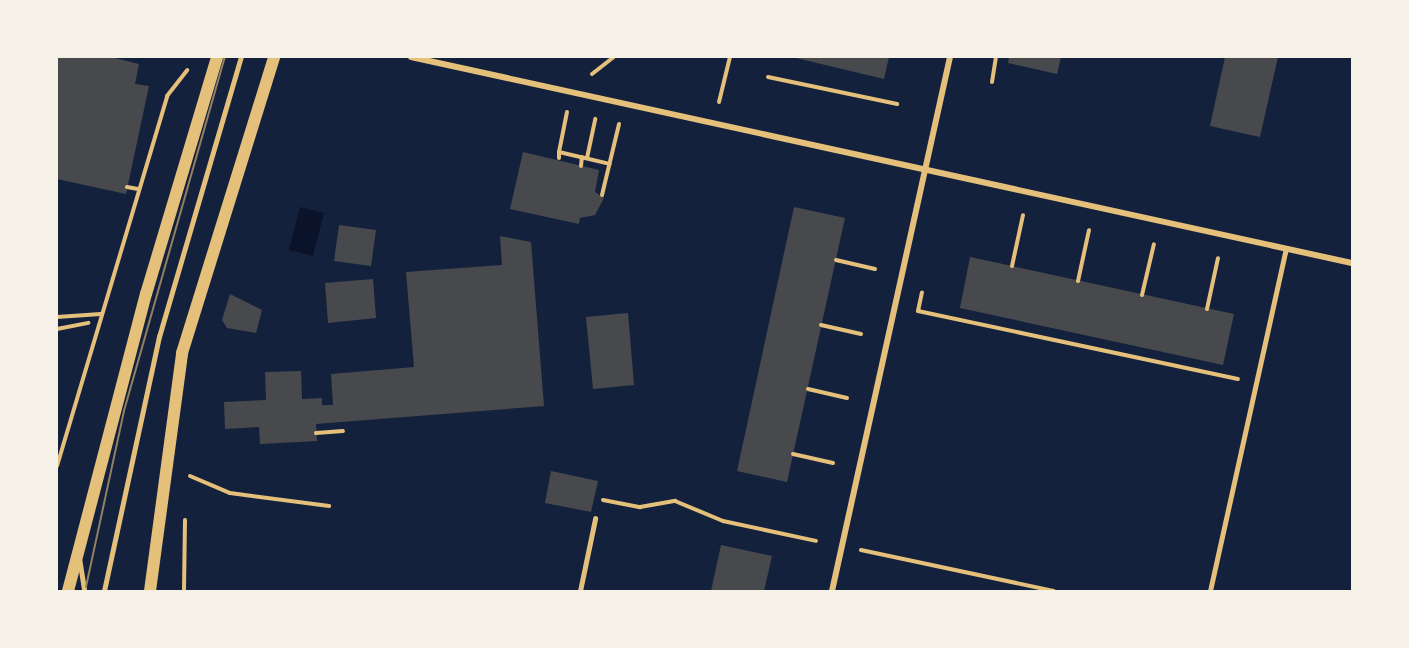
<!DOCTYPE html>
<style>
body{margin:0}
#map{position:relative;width:1409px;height:648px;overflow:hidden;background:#14213d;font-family:Signika,sans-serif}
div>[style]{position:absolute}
.water>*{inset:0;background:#0b132b}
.building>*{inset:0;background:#48494c}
.path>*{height:4px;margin:-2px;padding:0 2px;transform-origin:2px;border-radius:2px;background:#e5c07b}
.service>*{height:4.5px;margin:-2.25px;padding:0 2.25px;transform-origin:2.25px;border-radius:2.25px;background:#e5c07b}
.minor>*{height:6px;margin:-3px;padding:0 3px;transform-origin:3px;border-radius:3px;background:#e5c07b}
.secondary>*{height:12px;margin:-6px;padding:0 6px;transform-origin:6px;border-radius:6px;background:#e5c07b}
.tram>*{height:1.5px;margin:-0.75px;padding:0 0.75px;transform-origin:0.75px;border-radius:0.75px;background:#918062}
span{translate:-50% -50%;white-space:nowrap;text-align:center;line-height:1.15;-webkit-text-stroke:4.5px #f6f1e7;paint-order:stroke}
.frame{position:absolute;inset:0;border:58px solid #f6f1e7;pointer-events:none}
</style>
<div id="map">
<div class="water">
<div style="clip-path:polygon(300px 207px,324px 213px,313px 256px,289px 250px)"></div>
</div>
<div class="building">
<div style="clip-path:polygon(57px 57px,111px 57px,139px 64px,135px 84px,149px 86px,126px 194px,57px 179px)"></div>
<div style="clip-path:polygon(792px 57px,889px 57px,884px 79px)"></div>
<div style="clip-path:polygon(1009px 57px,1061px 57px,1057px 74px,1008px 63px)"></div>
<div style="clip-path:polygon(1225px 57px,1278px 57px,1260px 137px,1210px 126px)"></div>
<div style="clip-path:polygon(523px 152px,599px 170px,595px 192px,604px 198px,595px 215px,580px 218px,579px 224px,510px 209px)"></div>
<div style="clip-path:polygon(794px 207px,845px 218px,787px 482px,737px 471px)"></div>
<div style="clip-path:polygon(339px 225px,376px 230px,371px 266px,334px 261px)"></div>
<div style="clip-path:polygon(500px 236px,531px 242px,544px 406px,316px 424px,317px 441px,260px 444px,259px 427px,225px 429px,224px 402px,266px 400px,265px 372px,301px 371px,302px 399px,322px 398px,322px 405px,333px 405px,331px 374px,414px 367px,406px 272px,502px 265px)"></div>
<div style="clip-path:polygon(970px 257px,1234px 314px,1223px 365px,960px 308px)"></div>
<div style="clip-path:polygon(373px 279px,376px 318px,328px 323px,325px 283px)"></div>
<div style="clip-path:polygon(230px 294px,262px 310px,256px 333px,227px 328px,222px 320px)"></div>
<div style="clip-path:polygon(628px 313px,634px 385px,593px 389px,586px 317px)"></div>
<div style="clip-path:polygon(551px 471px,598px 481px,591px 512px,545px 503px)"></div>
<div style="clip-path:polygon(721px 545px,772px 556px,764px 591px,711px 591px)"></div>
</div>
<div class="path">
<div style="left:592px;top:74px;width:28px;rotate:-38deg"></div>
<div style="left:768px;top:77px;width:132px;rotate:11.8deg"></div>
<div style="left:992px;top:82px;width:25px;rotate:-81deg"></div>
<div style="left:719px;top:102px;width:46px;rotate:-76.3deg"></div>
<div style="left:567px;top:112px;width:41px;rotate:101.3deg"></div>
<div style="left:559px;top:152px;width:52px;rotate:13.2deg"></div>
<div style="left:559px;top:152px;width:6px;rotate:90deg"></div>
<div style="left:587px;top:158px;width:40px;rotate:-78deg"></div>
<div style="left:581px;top:166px;width:9px;rotate:-84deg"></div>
<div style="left:127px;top:187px;width:11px;rotate:10deg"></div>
<div style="left:602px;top:195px;width:73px;rotate:-76.5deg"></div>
<div style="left:836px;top:260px;width:40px;rotate:13deg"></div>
<div style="left:1012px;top:266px;width:52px;rotate:-77.8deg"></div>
<div style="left:1078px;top:281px;width:52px;rotate:-77.8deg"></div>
<div style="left:1142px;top:295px;width:52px;rotate:-76.8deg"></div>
<div style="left:1207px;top:309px;width:52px;rotate:-77.8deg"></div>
<div style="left:918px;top:311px;width:327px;rotate:12deg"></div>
<div style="left:918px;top:311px;width:19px;rotate:-78deg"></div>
<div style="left:57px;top:317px;width:44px;rotate:-3.9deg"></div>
<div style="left:821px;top:325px;width:41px;rotate:12.7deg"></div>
<div style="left:57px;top:329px;width:32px;rotate:-11deg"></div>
<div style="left:808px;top:389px;width:40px;rotate:13deg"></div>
<div style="left:316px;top:433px;width:27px;rotate:-4deg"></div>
<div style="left:793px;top:454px;width:41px;rotate:12.7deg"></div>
<div style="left:57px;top:466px;width:386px;rotate:-73.4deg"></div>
<div style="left:167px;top:96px;width:33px;rotate:-52deg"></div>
<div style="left:190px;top:476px;width:43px;rotate:23deg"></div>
<div style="left:230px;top:493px;width:100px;rotate:7.5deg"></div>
<div style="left:603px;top:500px;width:38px;rotate:11deg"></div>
<div style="left:640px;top:507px;width:36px;rotate:-10deg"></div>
<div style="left:675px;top:501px;width:52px;rotate:22.6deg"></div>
<div style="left:723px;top:521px;width:95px;rotate:12.1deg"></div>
<div style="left:861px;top:550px;width:197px;rotate:12deg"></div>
<div style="left:184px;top:591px;width:71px;rotate:-89.2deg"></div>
</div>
<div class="service">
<div style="left:80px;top:561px;width:30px;rotate:81deg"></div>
<div style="left:104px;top:591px;width:260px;rotate:-77.8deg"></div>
<div style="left:159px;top:337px;width:292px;rotate:-73.7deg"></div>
<div style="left:580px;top:591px;width:74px;rotate:-78.2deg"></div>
<div style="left:1210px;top:591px;width:350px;rotate:-77.5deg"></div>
</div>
<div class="minor">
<div style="left:411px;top:57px;width:963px;rotate:12.35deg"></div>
<div style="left:832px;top:591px;width:547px;rotate:-77.54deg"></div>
</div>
<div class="secondary">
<div style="left:68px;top:591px;width:307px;rotate:-75.3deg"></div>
<div style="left:146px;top:294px;width:247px;rotate:-73.3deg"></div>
<div style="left:150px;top:591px;width:240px;rotate:-82.3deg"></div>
<div style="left:182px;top:353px;width:310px;rotate:-72.7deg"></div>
</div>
<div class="tram">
<div style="left:86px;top:587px;width:180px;rotate:-77.8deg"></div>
<div style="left:124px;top:411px;width:368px;rotate:-74.1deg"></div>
</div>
<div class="frame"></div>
</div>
